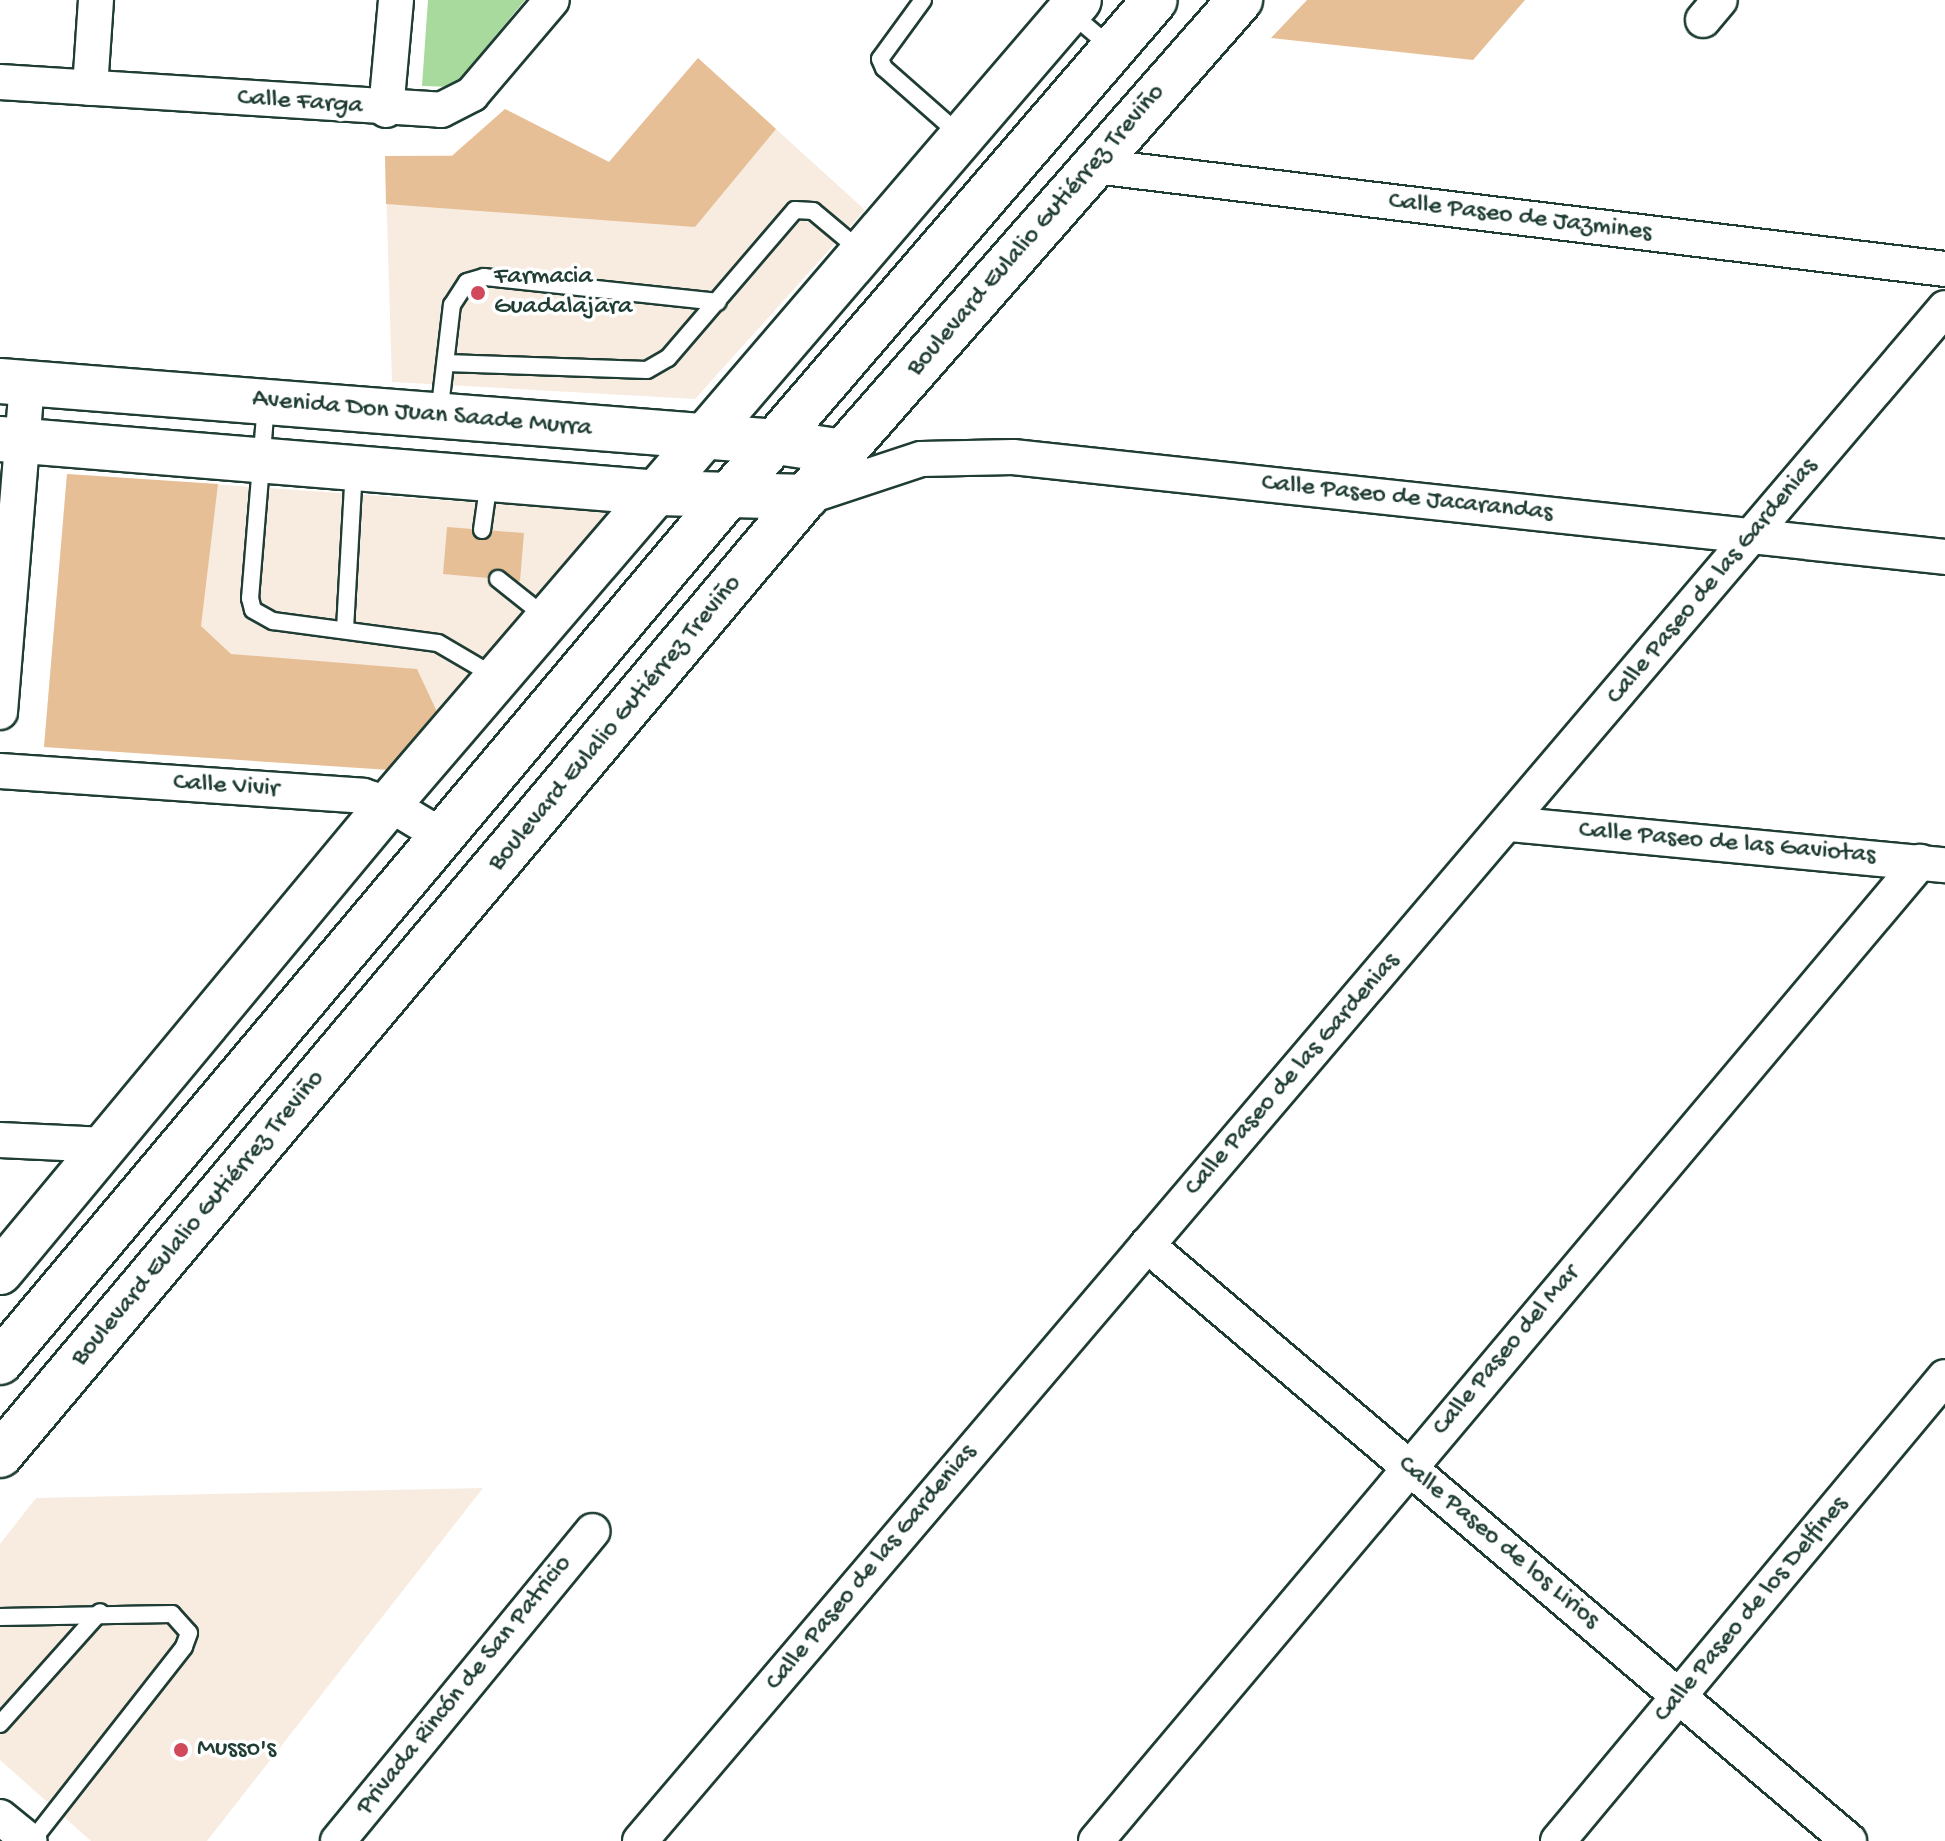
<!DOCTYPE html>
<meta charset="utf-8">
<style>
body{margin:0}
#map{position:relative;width:1945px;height:1841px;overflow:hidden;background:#fff;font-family:"Gochi Hand",sans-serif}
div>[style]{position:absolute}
.built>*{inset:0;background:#f8ece0}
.green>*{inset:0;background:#a7da9c}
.building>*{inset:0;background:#e7bf97}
.roads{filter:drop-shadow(2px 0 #1f3d34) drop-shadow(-2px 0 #1f3d34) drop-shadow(0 2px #1f3d34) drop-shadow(0 -2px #1f3d34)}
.lane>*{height:16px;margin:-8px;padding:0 8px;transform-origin:8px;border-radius:8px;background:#fff}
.street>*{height:34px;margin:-17px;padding:0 17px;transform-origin:17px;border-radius:17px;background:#fff}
.secondary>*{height:44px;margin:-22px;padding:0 22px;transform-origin:22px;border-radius:22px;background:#fff}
.primary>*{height:44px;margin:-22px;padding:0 22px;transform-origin:22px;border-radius:22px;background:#fff}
.dots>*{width:22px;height:22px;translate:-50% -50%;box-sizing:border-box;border:4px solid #fff;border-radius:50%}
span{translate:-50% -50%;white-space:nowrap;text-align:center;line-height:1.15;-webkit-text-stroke:7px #fff;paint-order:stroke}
.street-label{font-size:26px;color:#1f3d34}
.poi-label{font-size:26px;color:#1f3d34}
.left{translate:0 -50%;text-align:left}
</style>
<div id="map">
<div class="built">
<div style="clip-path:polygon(698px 58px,865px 210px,695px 399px,392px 382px,385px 156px,452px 155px,505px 109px,609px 162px)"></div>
<div style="clip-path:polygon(67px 474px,609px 512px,390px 770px,44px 747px)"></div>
<div style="clip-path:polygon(483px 1488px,207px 1841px,91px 1841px,0 1760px,0 1544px,36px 1498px)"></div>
</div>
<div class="green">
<div style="clip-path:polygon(428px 0,525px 0,453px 87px,422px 86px)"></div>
</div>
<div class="building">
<div style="clip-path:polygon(1307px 0,1525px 0,1473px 60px,1271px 38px)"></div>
<div style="clip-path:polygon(698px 58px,776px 129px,695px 227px,386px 204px,385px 156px,452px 156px,505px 109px,609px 162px)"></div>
<div style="clip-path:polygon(67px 474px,218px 484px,201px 626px,231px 654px,417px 669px,438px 714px,390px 770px,44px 747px)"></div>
<div style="clip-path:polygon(447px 527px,524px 533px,520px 581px,443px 574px)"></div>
</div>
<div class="roads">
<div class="lane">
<div style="left:923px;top:0;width:73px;rotate:126.1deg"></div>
<div style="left:880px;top:59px;width:10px;rotate:66deg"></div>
<div style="left:884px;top:68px;width:103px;rotate:41.4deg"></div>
<div style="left:1072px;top:14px;width:52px;rotate:40.4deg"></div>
<div style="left:446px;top:363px;width:201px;rotate:2deg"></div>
<div style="left:647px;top:370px;width:24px;rotate:-30deg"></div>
<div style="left:668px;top:358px;width:195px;rotate:-49.4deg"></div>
<div style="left:795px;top:210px;width:18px;rotate:3deg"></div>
<div style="left:813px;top:211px;width:64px;rotate:39.9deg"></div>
<div style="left:266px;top:404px;width:195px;rotate:94.7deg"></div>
<div style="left:250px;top:598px;width:12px;rotate:76deg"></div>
<div style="left:253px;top:610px;width:23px;rotate:29deg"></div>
<div style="left:273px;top:621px;width:166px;rotate:7.6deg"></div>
<div style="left:438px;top:643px;width:67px;rotate:30.4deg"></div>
<div style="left:439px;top:415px;width:111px;rotate:-83.3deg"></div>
<div style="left:452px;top:305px;width:27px;rotate:-57deg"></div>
<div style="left:467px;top:282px;width:18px;rotate:-16deg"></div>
<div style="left:484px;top:277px;width:235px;rotate:6.1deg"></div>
<div style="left:482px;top:530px;width:49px;rotate:-81.9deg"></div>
<div style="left:498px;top:579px;width:63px;rotate:38.5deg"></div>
<div style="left:345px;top:629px;width:160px;rotate:-86.8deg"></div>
<div style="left:0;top:1617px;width:172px;rotate:-1deg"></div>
<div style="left:172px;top:1614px;width:25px;rotate:48deg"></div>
<div style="left:189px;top:1633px;width:15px;rotate:110deg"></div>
<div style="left:184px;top:1647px;width:246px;rotate:128.1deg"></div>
<div style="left:0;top:1724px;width:150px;rotate:-48.2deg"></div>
</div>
<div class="street">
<div style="left:1703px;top:20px;width:26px;rotate:-50deg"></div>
<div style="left:0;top:82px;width:442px;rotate:3.6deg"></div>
<div style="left:441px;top:110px;width:35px;rotate:-27deg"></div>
<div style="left:472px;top:94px;width:123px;rotate:-49.6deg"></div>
<div style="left:90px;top:88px;width:88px;rotate:-86.1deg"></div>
<div style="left:386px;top:110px;width:110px;rotate:-84.8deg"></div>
<div style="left:1095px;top:166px;width:856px;rotate:6.91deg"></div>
<div style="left:806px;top:497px;width:121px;rotate:-18.3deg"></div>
<div style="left:921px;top:459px;width:92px;rotate:-1.2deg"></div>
<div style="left:1013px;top:457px;width:937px;rotate:6.12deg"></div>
<div style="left:0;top:712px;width:330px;rotate:-85.3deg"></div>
<div style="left:0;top:771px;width:364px;rotate:3.9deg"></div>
<div style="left:363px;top:796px;width:27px;rotate:17deg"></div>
<div style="left:389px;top:804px;width:62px;rotate:31.1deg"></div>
<div style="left:1509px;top:824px;width:438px;rotate:5.4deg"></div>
<div style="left:0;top:1140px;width:106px;rotate:2.7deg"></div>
<div style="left:1147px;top:1245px;width:921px;rotate:40.33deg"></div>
<div style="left:0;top:1817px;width:38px;rotate:39deg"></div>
<div style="left:338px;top:1841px;width:401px;rotate:-50.6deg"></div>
<div style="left:640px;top:1841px;width:2013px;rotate:-49.59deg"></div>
<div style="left:1096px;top:1841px;width:1280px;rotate:-49.91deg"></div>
<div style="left:1558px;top:1841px;width:604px;rotate:-50.17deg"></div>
</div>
<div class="secondary">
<div style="left:0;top:381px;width:779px;rotate:4.49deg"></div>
<div style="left:777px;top:442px;width:67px;rotate:8.6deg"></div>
<div style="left:0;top:439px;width:661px;rotate:4.68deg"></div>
<div style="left:659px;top:493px;width:147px;rotate:1.6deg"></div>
</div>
<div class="primary">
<div style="left:0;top:1272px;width:609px;rotate:-50.27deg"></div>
<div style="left:389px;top:804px;width:1059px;rotate:-49.36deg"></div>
<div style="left:0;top:1362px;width:1131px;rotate:-49.95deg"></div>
<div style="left:728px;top:496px;width:654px;rotate:-49.28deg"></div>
<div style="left:0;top:1455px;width:1310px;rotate:-49.95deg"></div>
<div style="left:843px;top:452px;width:602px;rotate:-48.71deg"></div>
</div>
</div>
<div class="dots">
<div style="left:478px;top:293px;background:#d1495b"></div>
<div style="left:181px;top:1750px;background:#d1495b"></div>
</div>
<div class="street-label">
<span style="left:300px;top:103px;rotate:4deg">Calle Farga</span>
<span style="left:1520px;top:218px;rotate:7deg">Calle Paseo de Jazmines</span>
<span style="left:1037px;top:231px;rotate:-49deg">Boulevard Eulalio Gutiérrez Treviño</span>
<span style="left:422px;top:415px;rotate:5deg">Avenida Don Juan Saade Murra</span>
<span style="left:1407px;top:499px;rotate:6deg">Calle Paseo de Jacarandas</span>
<span style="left:1713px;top:582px;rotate:-50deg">Calle Paseo de las Gardenias</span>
<span style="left:616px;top:724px;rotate:-50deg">Boulevard Eulalio Gutiérrez Treviño</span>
<span style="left:226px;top:787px;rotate:4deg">Calle Vivir</span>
<span style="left:1727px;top:844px;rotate:5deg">Calle Paseo de las Gaviotas</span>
<span style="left:1293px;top:1075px;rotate:-49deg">Calle Paseo de las Gardenias</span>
<span style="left:199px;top:1219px;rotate:-50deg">Boulevard Eulalio Gutiérrez Treviño</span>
<span style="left:1507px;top:1351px;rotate:-50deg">Calle Paseo del Mar</span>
<span style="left:1498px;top:1543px;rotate:40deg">Calle Paseo de los Lirios</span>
<span style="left:872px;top:1568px;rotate:-50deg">Calle Paseo de las Gardenias</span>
<span style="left:1752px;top:1610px;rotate:-50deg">Calle Paseo de los Delfines</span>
<span style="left:465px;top:1686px;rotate:-51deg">Privada Rincón de San Patricio</span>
</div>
<div class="poi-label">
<span class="left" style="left:494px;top:293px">Farmacia<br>Guadalajara</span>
<span class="left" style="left:197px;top:1750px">Musso's</span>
</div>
</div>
